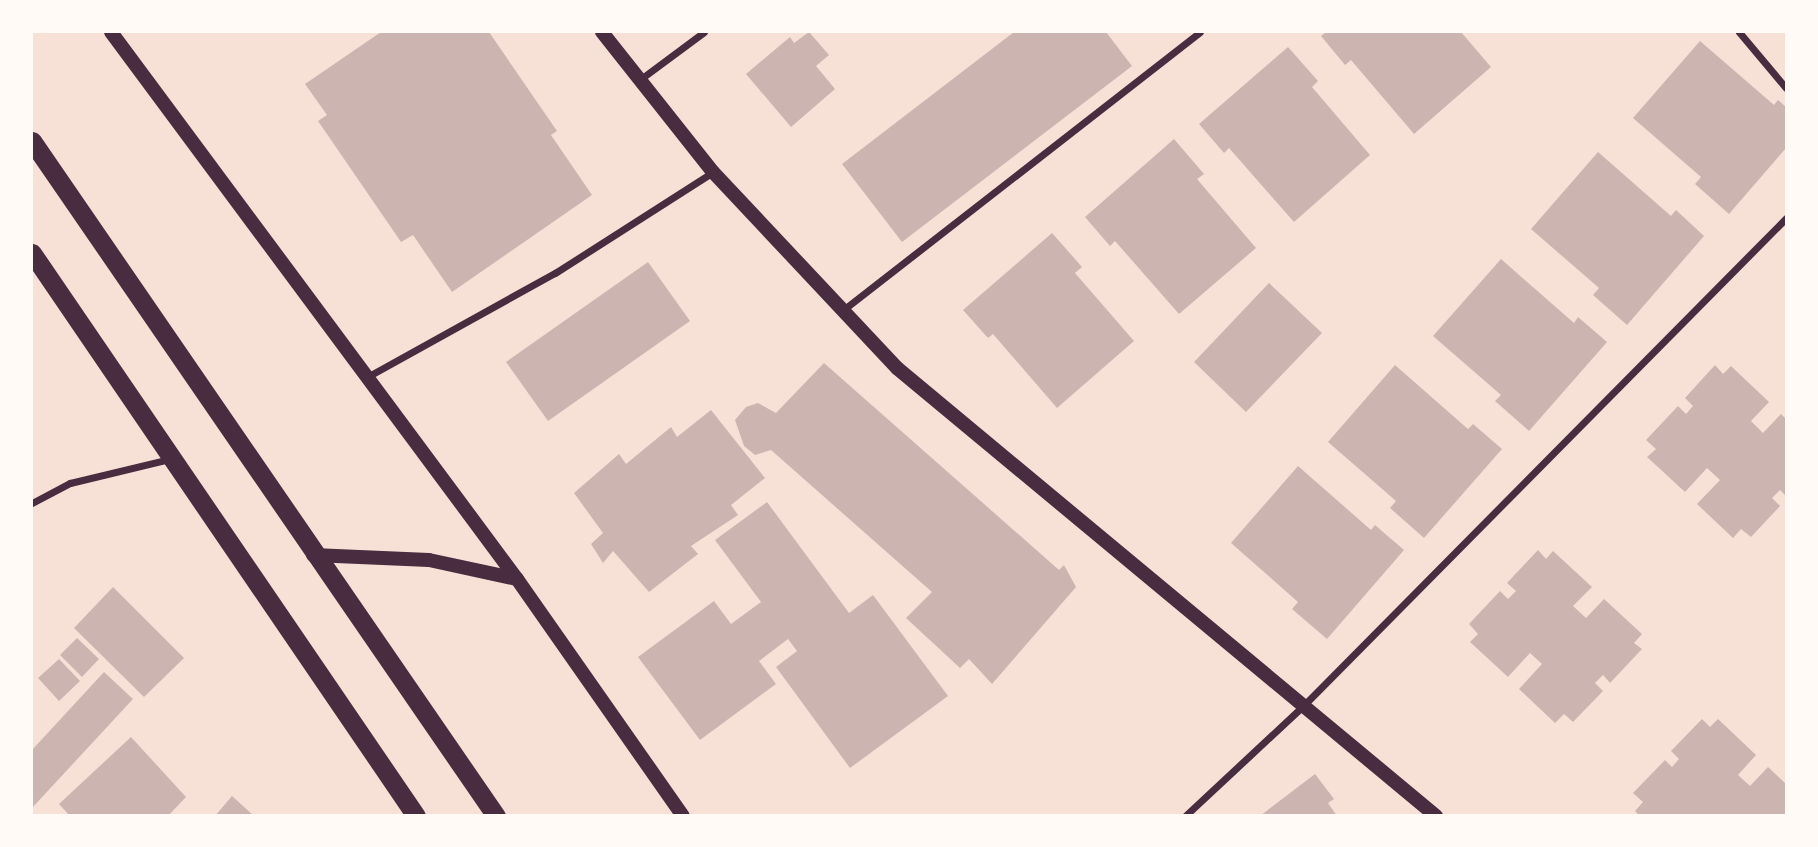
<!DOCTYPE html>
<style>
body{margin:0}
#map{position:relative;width:1818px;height:847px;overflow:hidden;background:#f7e1d7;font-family:Roboto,sans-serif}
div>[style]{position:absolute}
.building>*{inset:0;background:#ccb4b1}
.minor>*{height:7px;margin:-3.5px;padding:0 3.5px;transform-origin:3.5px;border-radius:3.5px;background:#4a2c40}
.secondary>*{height:14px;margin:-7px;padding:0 7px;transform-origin:7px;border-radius:7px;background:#4a2c40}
.trunk>*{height:19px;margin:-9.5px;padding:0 9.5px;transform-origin:9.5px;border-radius:9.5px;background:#4a2c40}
span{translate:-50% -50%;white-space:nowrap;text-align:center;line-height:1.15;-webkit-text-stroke:7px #fffaf5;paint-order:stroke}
.frame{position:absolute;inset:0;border:33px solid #fffaf5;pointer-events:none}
</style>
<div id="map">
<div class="building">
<div style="clip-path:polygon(381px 32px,489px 32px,557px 131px,551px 135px,592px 195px,452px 292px,413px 235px,401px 242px,318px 121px,327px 115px,305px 84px)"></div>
<div style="clip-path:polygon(809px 32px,829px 55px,816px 66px,835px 89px,791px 127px,746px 74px,790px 37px,794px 43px)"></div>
<div style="clip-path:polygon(1014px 32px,1106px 32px,1132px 66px,902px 242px,842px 164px)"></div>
<div style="clip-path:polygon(1326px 32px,1461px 32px,1491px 67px,1414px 134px,1351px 60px,1345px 65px,1321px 36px)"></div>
<div style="clip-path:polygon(1700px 41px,1774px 105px,1778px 100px,1786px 107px,1786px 148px,1729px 214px,1695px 184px,1701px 177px,1633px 118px)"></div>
<div style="clip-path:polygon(1288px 47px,1318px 81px,1312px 87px,1370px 155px,1294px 222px,1229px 148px,1224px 153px,1199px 124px)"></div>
<div style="clip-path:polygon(1174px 139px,1204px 174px,1197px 179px,1256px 248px,1179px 314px,1115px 241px,1110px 246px,1085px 217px)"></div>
<div style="clip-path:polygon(1598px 152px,1671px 216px,1676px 210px,1704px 236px,1627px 325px,1593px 295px,1599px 288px,1531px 229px)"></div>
<div style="clip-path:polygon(1052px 233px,1082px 267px,1075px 273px,1134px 341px,1057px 408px,993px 334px,988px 338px,963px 310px)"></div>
<div style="clip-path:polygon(1501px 259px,1574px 323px,1578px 317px,1607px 342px,1529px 431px,1495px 401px,1501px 395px,1433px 336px)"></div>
<div style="clip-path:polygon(648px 262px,690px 321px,548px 421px,506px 362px)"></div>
<div style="clip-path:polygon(1269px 283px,1322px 333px,1246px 412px,1194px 362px)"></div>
<div style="clip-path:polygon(824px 363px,1059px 570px,1064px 565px,1076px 587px,992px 684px,969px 659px,960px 668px,906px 618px,932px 592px,771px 450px,755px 455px,744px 446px,735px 420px,746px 407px,758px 403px,776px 413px)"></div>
<div style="clip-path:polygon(1395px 365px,1468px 429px,1473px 424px,1502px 449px,1424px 538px,1390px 508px,1396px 501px,1328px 442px)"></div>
<div style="clip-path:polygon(1715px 365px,1723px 374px,1731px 366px,1769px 402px,1751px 421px,1763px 433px,1781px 414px,1786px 419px,1786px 496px,1780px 490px,1772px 498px,1780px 506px,1751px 537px,1741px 529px,1733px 538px,1697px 504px,1720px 480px,1707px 468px,1685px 492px,1647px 457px,1656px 449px,1646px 440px,1678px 406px,1686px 414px,1693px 406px,1685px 398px)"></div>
<div style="clip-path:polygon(711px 410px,765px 478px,731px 505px,738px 515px,691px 546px,698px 554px,649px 592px,613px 551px,603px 563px,591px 544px,603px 533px,574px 493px,619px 454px,626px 464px,671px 427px,677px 437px)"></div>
<div style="clip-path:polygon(1298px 466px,1371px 530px,1375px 525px,1404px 550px,1327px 639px,1292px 609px,1298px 602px,1231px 543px)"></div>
<div style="clip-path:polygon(767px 502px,849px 613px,873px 595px,948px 696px,850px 768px,776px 667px,797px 651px,788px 639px,759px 661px,776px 684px,700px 740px,638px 657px,714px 601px,731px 624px,761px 602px,715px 540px)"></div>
<div style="clip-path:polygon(1538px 550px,1546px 559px,1553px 551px,1592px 587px,1573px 606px,1586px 618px,1604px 599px,1642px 634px,1634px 643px,1642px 649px,1610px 683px,1603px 675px,1595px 683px,1603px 691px,1573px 722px,1564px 714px,1555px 723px,1519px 689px,1542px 664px,1530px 653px,1508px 677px,1470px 642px,1478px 634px,1469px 624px,1500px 591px,1508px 599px,1516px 591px,1507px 583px)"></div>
<div style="clip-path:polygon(113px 587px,184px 658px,144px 697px,74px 628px)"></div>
<div style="clip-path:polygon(77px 638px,99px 659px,82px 677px,60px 655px)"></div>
<div style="clip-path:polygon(59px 659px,80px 681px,59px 701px,38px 678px)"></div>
<div style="clip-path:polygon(104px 672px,133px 699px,32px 808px,32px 750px)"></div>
<div style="clip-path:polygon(1702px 719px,1710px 727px,1718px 719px,1756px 755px,1738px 775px,1750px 786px,1768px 767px,1786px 784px,1786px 816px,1640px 816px,1635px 811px,1643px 802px,1633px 793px,1665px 760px,1672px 767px,1679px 759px,1671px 751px)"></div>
<div style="clip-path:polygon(131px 737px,186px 797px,168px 816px,70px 816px,59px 804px)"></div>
<div style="clip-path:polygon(1315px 774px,1334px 799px,1328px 803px,1337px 816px,1260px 816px)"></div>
<div style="clip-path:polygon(232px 796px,254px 816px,215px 816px)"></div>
</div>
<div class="minor">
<div style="left:1739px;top:32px;width:73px;rotate:50deg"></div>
<div style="left:642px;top:78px;width:77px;rotate:-36.6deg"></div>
<div style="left:843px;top:310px;width:452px;rotate:-37.9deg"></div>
<div style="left:367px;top:377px;width:215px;rotate:-29deg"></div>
<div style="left:555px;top:273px;width:188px;rotate:-32.6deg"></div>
<div style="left:32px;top:503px;width:43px;rotate:-27.8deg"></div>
<div style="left:70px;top:483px;width:103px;rotate:-13.5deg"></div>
<div style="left:1185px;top:816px;width:160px;rotate:-43deg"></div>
<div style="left:1302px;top:707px;width:688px;rotate:-45.29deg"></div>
</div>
<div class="secondary">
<div style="left:111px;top:32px;width:681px;rotate:53.42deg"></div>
<div style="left:517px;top:579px;width:289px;rotate:55deg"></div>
<div style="left:602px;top:32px;width:179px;rotate:51.6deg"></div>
<div style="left:713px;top:172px;width:269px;rotate:46.8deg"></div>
<div style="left:897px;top:368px;width:701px;rotate:39.73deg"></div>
<div style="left:313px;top:555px;width:116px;rotate:2.5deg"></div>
<div style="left:429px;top:560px;width:90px;rotate:12.2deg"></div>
</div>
<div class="trunk">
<div style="left:32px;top:141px;width:819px;rotate:55.5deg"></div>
<div style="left:32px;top:253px;width:681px;rotate:55.7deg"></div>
</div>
<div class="frame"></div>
</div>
